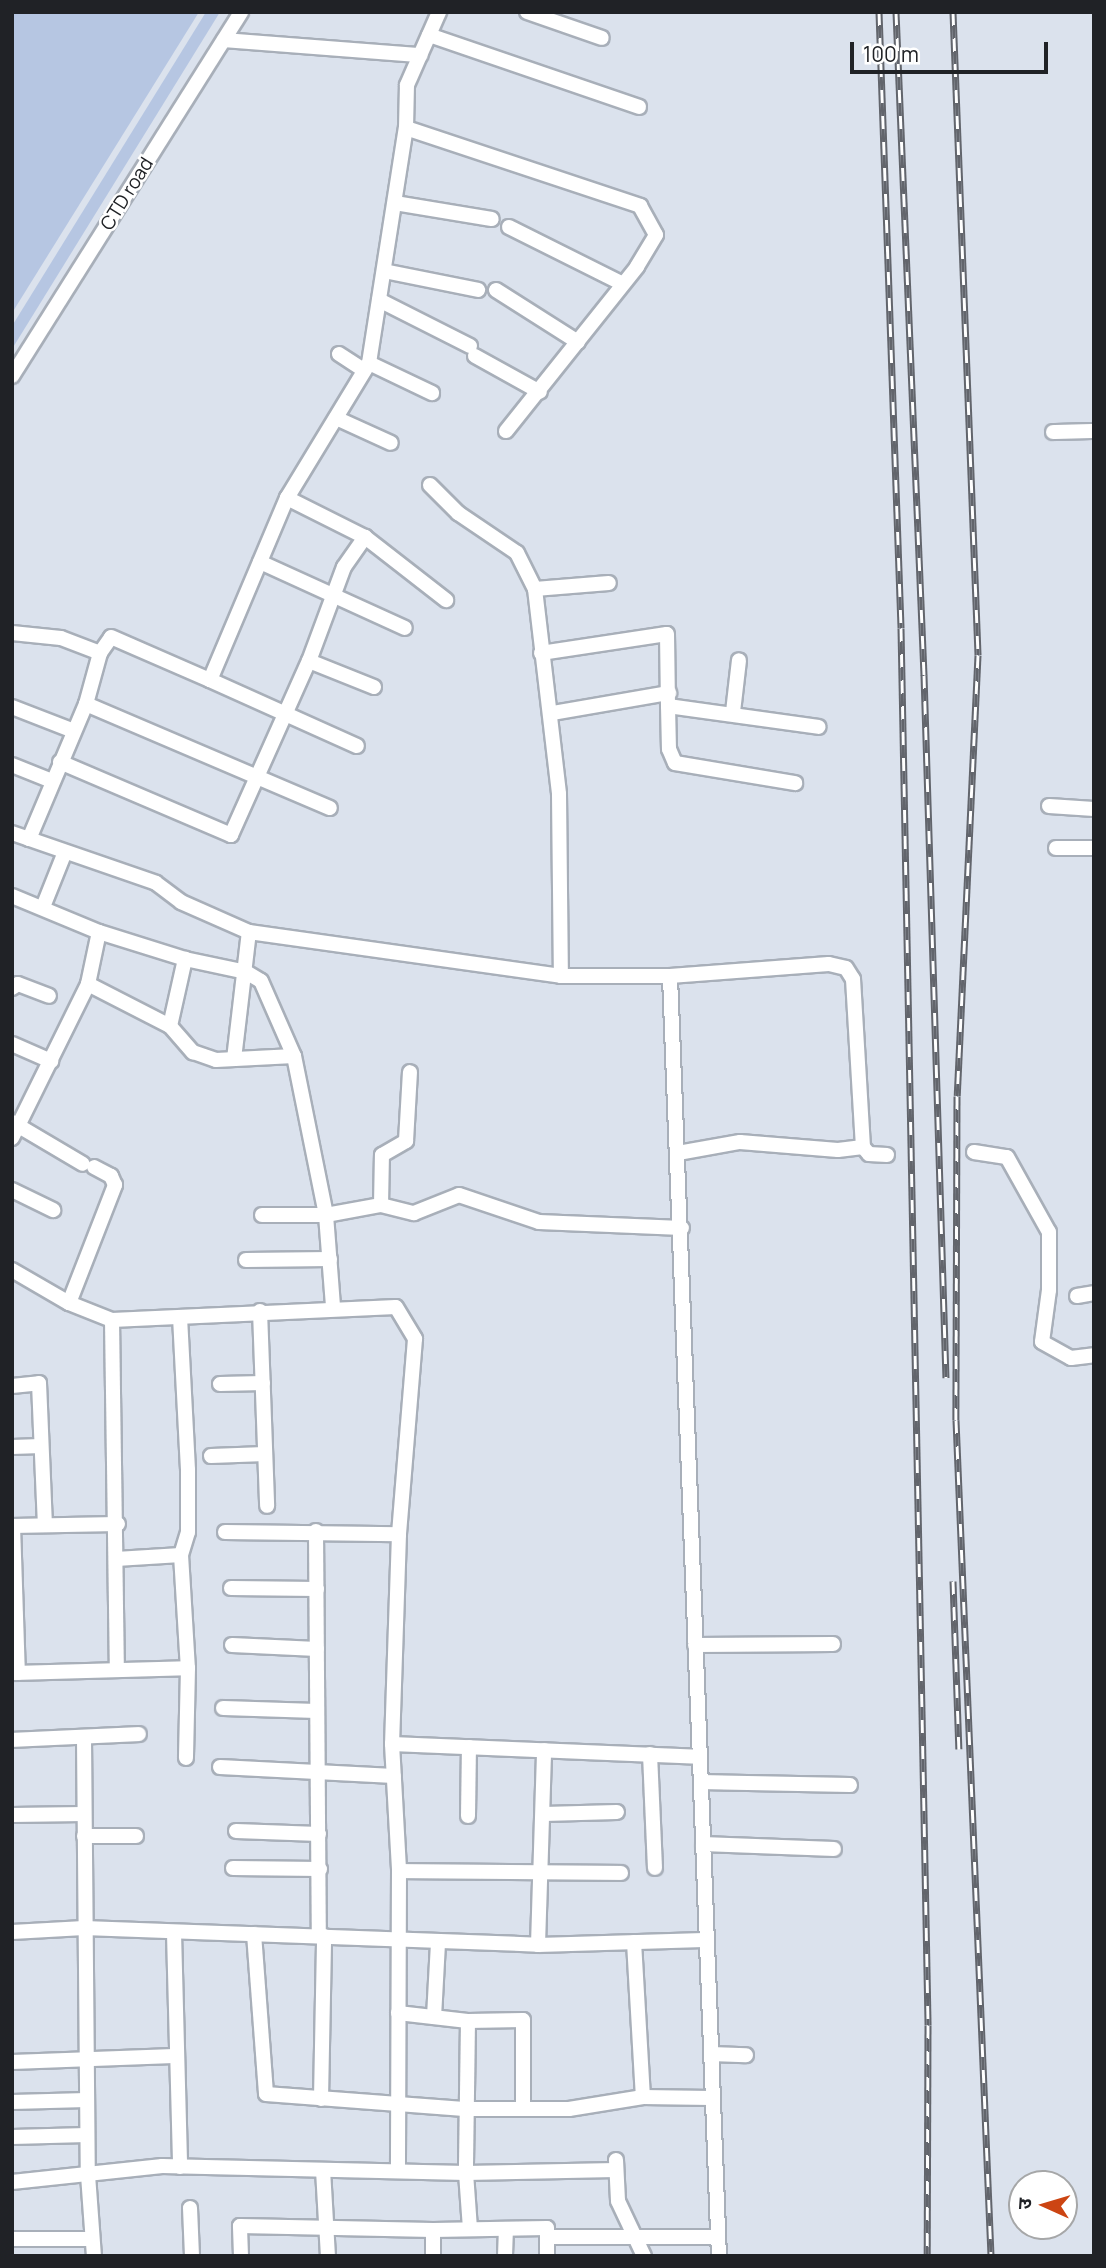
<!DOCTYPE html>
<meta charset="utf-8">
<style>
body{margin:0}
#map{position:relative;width:1106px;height:2268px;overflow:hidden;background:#dbe2ed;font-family:Manrope,"Noto Sans Devanagari",sans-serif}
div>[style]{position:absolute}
.green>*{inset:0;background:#b6c6e2}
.roads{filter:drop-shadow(2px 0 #a8afb9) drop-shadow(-2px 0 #a8afb9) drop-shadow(0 2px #a8afb9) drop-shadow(0 -2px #a8afb9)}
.minor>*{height:14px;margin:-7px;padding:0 7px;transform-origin:7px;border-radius:7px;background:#fff}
.rail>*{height:7px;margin-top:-3.5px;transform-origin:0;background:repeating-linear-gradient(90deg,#fff 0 13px,#62656c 0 26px);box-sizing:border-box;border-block:2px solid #62656c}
span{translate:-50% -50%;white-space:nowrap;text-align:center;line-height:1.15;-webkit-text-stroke:5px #fff;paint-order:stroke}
.street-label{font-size:19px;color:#202226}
.frame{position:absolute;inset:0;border:14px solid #202226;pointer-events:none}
.north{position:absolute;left:1008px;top:2170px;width:70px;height:70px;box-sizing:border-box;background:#fff;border:2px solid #a6a7a8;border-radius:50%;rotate:274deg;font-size:19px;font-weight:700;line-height:28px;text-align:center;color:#202226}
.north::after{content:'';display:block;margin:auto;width:24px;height:32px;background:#cc4513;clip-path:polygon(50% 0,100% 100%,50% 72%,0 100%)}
.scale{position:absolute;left:850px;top:42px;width:198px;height:32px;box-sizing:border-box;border:4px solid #202226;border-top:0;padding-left:9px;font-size:21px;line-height:24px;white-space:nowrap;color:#202226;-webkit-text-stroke:5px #fff;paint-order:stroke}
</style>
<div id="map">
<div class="green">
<div style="clip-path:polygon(12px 12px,199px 12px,12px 313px)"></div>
<div style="clip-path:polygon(206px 12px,220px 12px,12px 349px,12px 326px)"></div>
</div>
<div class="roads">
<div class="minor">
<div style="left:527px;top:12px;width:79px;rotate:19.1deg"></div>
<div style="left:429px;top:35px;width:222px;rotate:18.9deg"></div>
<div style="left:224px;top:40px;width:197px;rotate:4.4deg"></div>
<div style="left:406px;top:128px;width:247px;rotate:18.4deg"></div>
<div style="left:640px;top:206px;width:33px;rotate:61deg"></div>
<div style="left:656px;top:235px;width:37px;rotate:121deg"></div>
<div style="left:637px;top:267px;width:210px;rotate:128.6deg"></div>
<div style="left:395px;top:203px;width:98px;rotate:9.4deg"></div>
<div style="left:509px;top:227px;width:127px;rotate:26.6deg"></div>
<div style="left:384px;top:271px;width:96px;rotate:11.4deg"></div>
<div style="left:496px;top:290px;width:97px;rotate:32.4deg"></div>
<div style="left:379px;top:300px;width:102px;rotate:26.8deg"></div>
<div style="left:339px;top:354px;width:30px;rotate:33deg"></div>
<div style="left:475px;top:356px;width:74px;rotate:29deg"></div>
<div style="left:369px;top:363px;width:70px;rotate:25.5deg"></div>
<div style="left:12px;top:376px;width:430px;rotate:-57.8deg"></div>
<div style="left:336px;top:418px;width:60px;rotate:24.4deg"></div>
<div style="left:1053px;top:432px;width:41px;rotate:-1.4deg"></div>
<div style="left:430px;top:485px;width:40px;rotate:45deg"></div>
<div style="left:458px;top:513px;width:71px;rotate:34.1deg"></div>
<div style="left:517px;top:553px;width:40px;rotate:63.4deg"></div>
<div style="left:535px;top:589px;width:206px;rotate:83.3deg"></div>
<div style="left:559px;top:794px;width:182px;rotate:89.4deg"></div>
<div style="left:287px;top:498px;width:87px;rotate:26.6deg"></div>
<div style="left:365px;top:537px;width:103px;rotate:37.9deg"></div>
<div style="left:260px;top:562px;width:159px;rotate:24.5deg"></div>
<div style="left:535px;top:589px;width:74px;rotate:-4.6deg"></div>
<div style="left:12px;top:633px;width:49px;rotate:5.8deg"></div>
<div style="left:61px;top:638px;width:42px;rotate:21deg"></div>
<div style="left:541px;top:653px;width:127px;rotate:-8.6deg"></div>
<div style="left:667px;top:634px;width:72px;rotate:89.2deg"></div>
<div style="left:668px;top:706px;width:152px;rotate:7.9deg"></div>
<div style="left:309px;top:661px;width:70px;rotate:21.8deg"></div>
<div style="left:210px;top:680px;width:161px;rotate:24.2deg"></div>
<div style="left:86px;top:704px;width:265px;rotate:23.1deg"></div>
<div style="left:668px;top:706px;width:43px;rotate:88.7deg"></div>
<div style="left:669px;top:749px;width:15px;rotate:67deg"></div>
<div style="left:675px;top:763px;width:122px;rotate:9.5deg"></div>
<div style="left:12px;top:707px;width:66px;rotate:21.2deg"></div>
<div style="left:733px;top:712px;width:52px;rotate:-83.4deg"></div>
<div style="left:553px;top:713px;width:118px;rotate:-9.8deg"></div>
<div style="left:60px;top:762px;width:186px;rotate:23.1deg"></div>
<div style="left:231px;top:835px;width:191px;rotate:-65.9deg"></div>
<div style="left:309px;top:661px;width:100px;rotate:-69.6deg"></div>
<div style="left:344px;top:567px;width:37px;rotate:-55deg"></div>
<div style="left:12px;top:765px;width:43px;rotate:21.8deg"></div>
<div style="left:1049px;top:806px;width:45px;rotate:3.8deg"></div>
<div style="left:12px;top:833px;width:152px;rotate:19.1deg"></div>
<div style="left:156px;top:883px;width:31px;rotate:37deg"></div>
<div style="left:181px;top:902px;width:74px;rotate:23.8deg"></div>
<div style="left:249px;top:932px;width:315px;rotate:8deg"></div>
<div style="left:561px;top:976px;width:109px"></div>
<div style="left:670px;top:976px;width:159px;rotate:-4.3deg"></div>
<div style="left:829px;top:964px;width:17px;rotate:13deg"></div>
<div style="left:846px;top:968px;width:13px;rotate:58deg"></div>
<div style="left:853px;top:979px;width:168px;rotate:86.6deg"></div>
<div style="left:863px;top:1147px;width:9px;rotate:49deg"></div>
<div style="left:869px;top:1154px;width:18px;rotate:3deg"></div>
<div style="left:29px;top:839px;width:147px;rotate:-67.1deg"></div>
<div style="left:86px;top:704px;width:53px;rotate:-74.6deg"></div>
<div style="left:100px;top:653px;width:19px;rotate:-55deg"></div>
<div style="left:111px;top:637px;width:108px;rotate:23.5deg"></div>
<div style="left:210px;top:680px;width:198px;rotate:-67.1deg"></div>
<div style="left:287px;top:498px;width:158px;rotate:-58.7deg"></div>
<div style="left:369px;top:363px;width:238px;rotate:-81.1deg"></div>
<div style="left:406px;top:128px;width:43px;rotate:-88.7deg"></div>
<div style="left:407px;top:85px;width:80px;rotate:-66.3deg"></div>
<div style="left:1056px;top:848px;width:38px"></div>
<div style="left:12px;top:896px;width:94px;rotate:22.5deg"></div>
<div style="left:99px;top:932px;width:90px;rotate:17.4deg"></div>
<div style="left:185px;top:959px;width:62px;rotate:12deg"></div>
<div style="left:246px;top:972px;width:17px;rotate:31deg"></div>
<div style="left:261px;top:981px;width:82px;rotate:66.3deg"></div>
<div style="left:294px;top:1056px;width:162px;rotate:78.6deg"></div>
<div style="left:326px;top:1215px;width:91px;rotate:85.6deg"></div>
<div style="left:43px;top:907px;width:59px;rotate:-68.2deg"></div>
<div style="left:670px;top:976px;width:1281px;rotate:87.81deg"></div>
<div style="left:88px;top:984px;width:92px;rotate:27.1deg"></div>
<div style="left:170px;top:1026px;width:35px;rotate:49deg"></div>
<div style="left:193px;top:1052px;width:24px;rotate:19deg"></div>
<div style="left:216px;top:1060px;width:78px;rotate:-2.9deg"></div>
<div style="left:12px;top:988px;width:7px;rotate:-34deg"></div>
<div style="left:18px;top:984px;width:33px;rotate:21deg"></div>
<div style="left:170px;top:1026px;width:69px;rotate:-77.4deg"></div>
<div style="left:12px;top:1044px;width:43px;rotate:23.6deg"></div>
<div style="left:234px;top:1059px;width:128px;rotate:-83.3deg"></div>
<div style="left:12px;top:1122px;width:82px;rotate:30.6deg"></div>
<div style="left:12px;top:1138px;width:172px;rotate:-63.7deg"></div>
<div style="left:88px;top:984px;width:53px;rotate:-78.1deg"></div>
<div style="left:974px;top:1152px;width:33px;rotate:9deg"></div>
<div style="left:1007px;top:1157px;width:86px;rotate:60.8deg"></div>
<div style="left:1049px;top:1232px;width:58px;rotate:90deg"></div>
<div style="left:1049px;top:1290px;width:52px;rotate:97.7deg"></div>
<div style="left:1042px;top:1342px;width:33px;rotate:29deg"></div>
<div style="left:1071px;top:1358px;width:23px;rotate:-7deg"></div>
<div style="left:678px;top:1153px;width:63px;rotate:-10.1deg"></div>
<div style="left:740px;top:1142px;width:98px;rotate:4.7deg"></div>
<div style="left:838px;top:1150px;width:25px;rotate:-7deg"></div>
<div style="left:12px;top:1190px;width:46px;rotate:26deg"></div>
<div style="left:381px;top:1205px;width:50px;rotate:-88.9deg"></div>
<div style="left:382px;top:1155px;width:28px;rotate:-30deg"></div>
<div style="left:406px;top:1141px;width:69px;rotate:-86.7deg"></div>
<div style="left:262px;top:1215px;width:64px"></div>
<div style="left:326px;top:1215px;width:56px;rotate:-10.3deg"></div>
<div style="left:381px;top:1205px;width:34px;rotate:14deg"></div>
<div style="left:414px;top:1213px;width:48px;rotate:-21.8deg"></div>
<div style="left:459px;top:1195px;width:84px;rotate:18.6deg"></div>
<div style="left:539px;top:1222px;width:143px;rotate:2.4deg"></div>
<div style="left:246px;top:1260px;width:84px;rotate:-0.7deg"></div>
<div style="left:12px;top:1270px;width:66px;rotate:30.1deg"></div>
<div style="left:69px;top:1303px;width:46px;rotate:21.6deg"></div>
<div style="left:112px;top:1320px;width:284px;rotate:-2.6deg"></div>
<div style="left:396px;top:1307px;width:37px;rotate:59deg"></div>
<div style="left:415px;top:1339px;width:196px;rotate:94.7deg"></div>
<div style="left:399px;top:1534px;width:210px;rotate:91.9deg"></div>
<div style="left:392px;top:1744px;width:127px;rotate:86.8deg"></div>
<div style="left:399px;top:1871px;width:300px;rotate:90.2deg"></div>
<div style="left:1077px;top:1296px;width:17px;rotate:-10deg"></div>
<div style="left:69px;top:1303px;width:127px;rotate:-68.7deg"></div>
<div style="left:115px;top:1185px;width:10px;rotate:-114deg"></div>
<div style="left:111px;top:1176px;width:19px;rotate:-152deg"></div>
<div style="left:260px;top:1311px;width:195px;rotate:87.9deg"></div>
<div style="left:180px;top:1317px;width:153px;rotate:87deg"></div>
<div style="left:188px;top:1470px;width:62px;rotate:90deg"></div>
<div style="left:188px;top:1532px;width:24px;rotate:107deg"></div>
<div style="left:181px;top:1555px;width:113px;rotate:86.5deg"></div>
<div style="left:188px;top:1668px;width:90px;rotate:91.3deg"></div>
<div style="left:112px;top:1320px;width:347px;rotate:89.2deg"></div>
<div style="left:220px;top:1384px;width:43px;rotate:-1.3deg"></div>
<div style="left:12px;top:1386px;width:27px;rotate:-6deg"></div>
<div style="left:39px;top:1383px;width:142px;rotate:87.6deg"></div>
<div style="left:12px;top:1447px;width:29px;rotate:-2deg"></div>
<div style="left:211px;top:1456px;width:54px;rotate:-2.1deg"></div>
<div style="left:12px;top:1526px;width:106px;rotate:-1.1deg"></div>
<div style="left:13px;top:1526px;width:147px;rotate:88.1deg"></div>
<div style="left:316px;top:1531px;width:403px;rotate:89.6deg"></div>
<div style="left:225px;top:1532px;width:174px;rotate:0.7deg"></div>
<div style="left:116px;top:1559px;width:65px;rotate:-3.5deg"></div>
<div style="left:231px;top:1588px;width:86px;rotate:0.7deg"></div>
<div style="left:232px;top:1645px;width:85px;rotate:2.7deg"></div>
<div style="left:695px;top:1645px;width:138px;rotate:-0.4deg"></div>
<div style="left:12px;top:1673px;width:176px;rotate:-1.6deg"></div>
<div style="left:223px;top:1708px;width:94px;rotate:1.8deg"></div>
<div style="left:84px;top:1739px;width:436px;rotate:89.5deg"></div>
<div style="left:88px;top:2175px;width:81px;rotate:85.8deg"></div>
<div style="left:12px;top:1740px;width:127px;rotate:-2.7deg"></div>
<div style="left:392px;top:1744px;width:306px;rotate:2.4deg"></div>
<div style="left:650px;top:1754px;width:114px;rotate:87.5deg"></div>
<div style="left:220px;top:1767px;width:174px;rotate:3deg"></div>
<div style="left:701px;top:1782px;width:149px;rotate:1.2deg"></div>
<div style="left:544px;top:1814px;width:73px;rotate:-1.6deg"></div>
<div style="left:12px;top:1815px;width:72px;rotate:-0.8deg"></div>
<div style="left:468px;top:1816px;width:69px;rotate:-89.2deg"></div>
<div style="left:236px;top:1831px;width:83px;rotate:2.1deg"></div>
<div style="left:84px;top:1836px;width:52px"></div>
<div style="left:703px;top:1844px;width:131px;rotate:2.2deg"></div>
<div style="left:233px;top:1868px;width:87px;rotate:0.7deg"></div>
<div style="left:399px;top:1871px;width:222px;rotate:0.5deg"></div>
<div style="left:12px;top:1932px;width:72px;rotate:-3.2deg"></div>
<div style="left:84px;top:1928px;width:454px;rotate:2.1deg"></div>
<div style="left:538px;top:1945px;width:166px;rotate:-1.7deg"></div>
<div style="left:174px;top:1933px;width:234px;rotate:88.5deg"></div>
<div style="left:254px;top:1934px;width:160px;rotate:85.7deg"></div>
<div style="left:266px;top:2094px;width:202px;rotate:4.3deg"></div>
<div style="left:467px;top:2109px;width:102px"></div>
<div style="left:569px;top:2109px;width:75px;rotate:-9.2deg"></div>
<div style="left:634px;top:1942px;width:155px;rotate:86.7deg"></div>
<div style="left:643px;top:2097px;width:68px;rotate:0.8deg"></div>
<div style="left:538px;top:1945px;width:195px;rotate:-88.2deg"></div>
<div style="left:398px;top:2013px;width:70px;rotate:6.5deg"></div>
<div style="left:468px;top:2021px;width:55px;rotate:-1deg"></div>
<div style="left:523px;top:2020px;width:88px;rotate:90deg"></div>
<div style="left:434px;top:2017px;width:75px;rotate:-86.9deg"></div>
<div style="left:468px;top:2021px;width:152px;rotate:90.8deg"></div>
<div style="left:466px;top:2173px;width:56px;rotate:85.9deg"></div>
<div style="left:711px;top:2054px;width:35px;rotate:2deg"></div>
<div style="left:12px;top:2062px;width:162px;rotate:-2.1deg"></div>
<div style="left:321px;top:2099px;width:163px;rotate:-88.9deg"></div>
<div style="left:12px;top:2102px;width:75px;rotate:-1.5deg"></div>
<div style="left:12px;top:2137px;width:75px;rotate:-1.5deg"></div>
<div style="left:616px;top:2160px;width:41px;rotate:87.2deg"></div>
<div style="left:618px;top:2201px;width:61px;rotate:64.7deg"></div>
<div style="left:323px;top:2170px;width:86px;rotate:86.7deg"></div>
<div style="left:12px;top:2182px;width:151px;rotate:-6.1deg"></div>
<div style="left:162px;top:2166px;width:304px;rotate:1.3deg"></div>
<div style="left:466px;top:2173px;width:150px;rotate:-1.1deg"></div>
<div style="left:190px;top:2208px;width:48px;rotate:87.6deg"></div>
<div style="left:547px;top:2237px;width:171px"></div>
<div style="left:12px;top:2239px;width:80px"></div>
<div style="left:241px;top:2256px;width:30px;rotate:-92deg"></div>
<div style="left:240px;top:2226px;width:193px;rotate:1.2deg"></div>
<div style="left:433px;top:2256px;width:26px;rotate:-90deg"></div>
<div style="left:433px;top:2230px;width:114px;rotate:-1deg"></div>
<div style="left:547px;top:2228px;width:28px;rotate:90deg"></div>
<div style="left:505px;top:2256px;width:26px;rotate:-88deg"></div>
</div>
</div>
<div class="rail">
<div style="left:879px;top:12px;width:616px;rotate:87.95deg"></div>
<div style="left:901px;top:628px;width:1397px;rotate:88.89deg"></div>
<div style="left:928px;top:2025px;width:231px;rotate:90.2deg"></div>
<div style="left:896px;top:12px;width:664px;rotate:87.58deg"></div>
<div style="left:924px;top:675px;width:703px;rotate:88.21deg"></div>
<div style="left:953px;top:12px;width:643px;rotate:87.77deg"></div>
<div style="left:978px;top:655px;width:441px;rotate:92.7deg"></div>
<div style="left:957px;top:1096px;width:324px;rotate:90.2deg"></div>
<div style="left:956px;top:1420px;width:837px;rotate:87.6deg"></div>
<div style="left:953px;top:1581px;width:168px;rotate:88deg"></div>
</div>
<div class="street-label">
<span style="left:127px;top:194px;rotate:-58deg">CTD road</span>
</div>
<div class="frame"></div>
<div class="north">उ</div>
<div class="scale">100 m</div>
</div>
